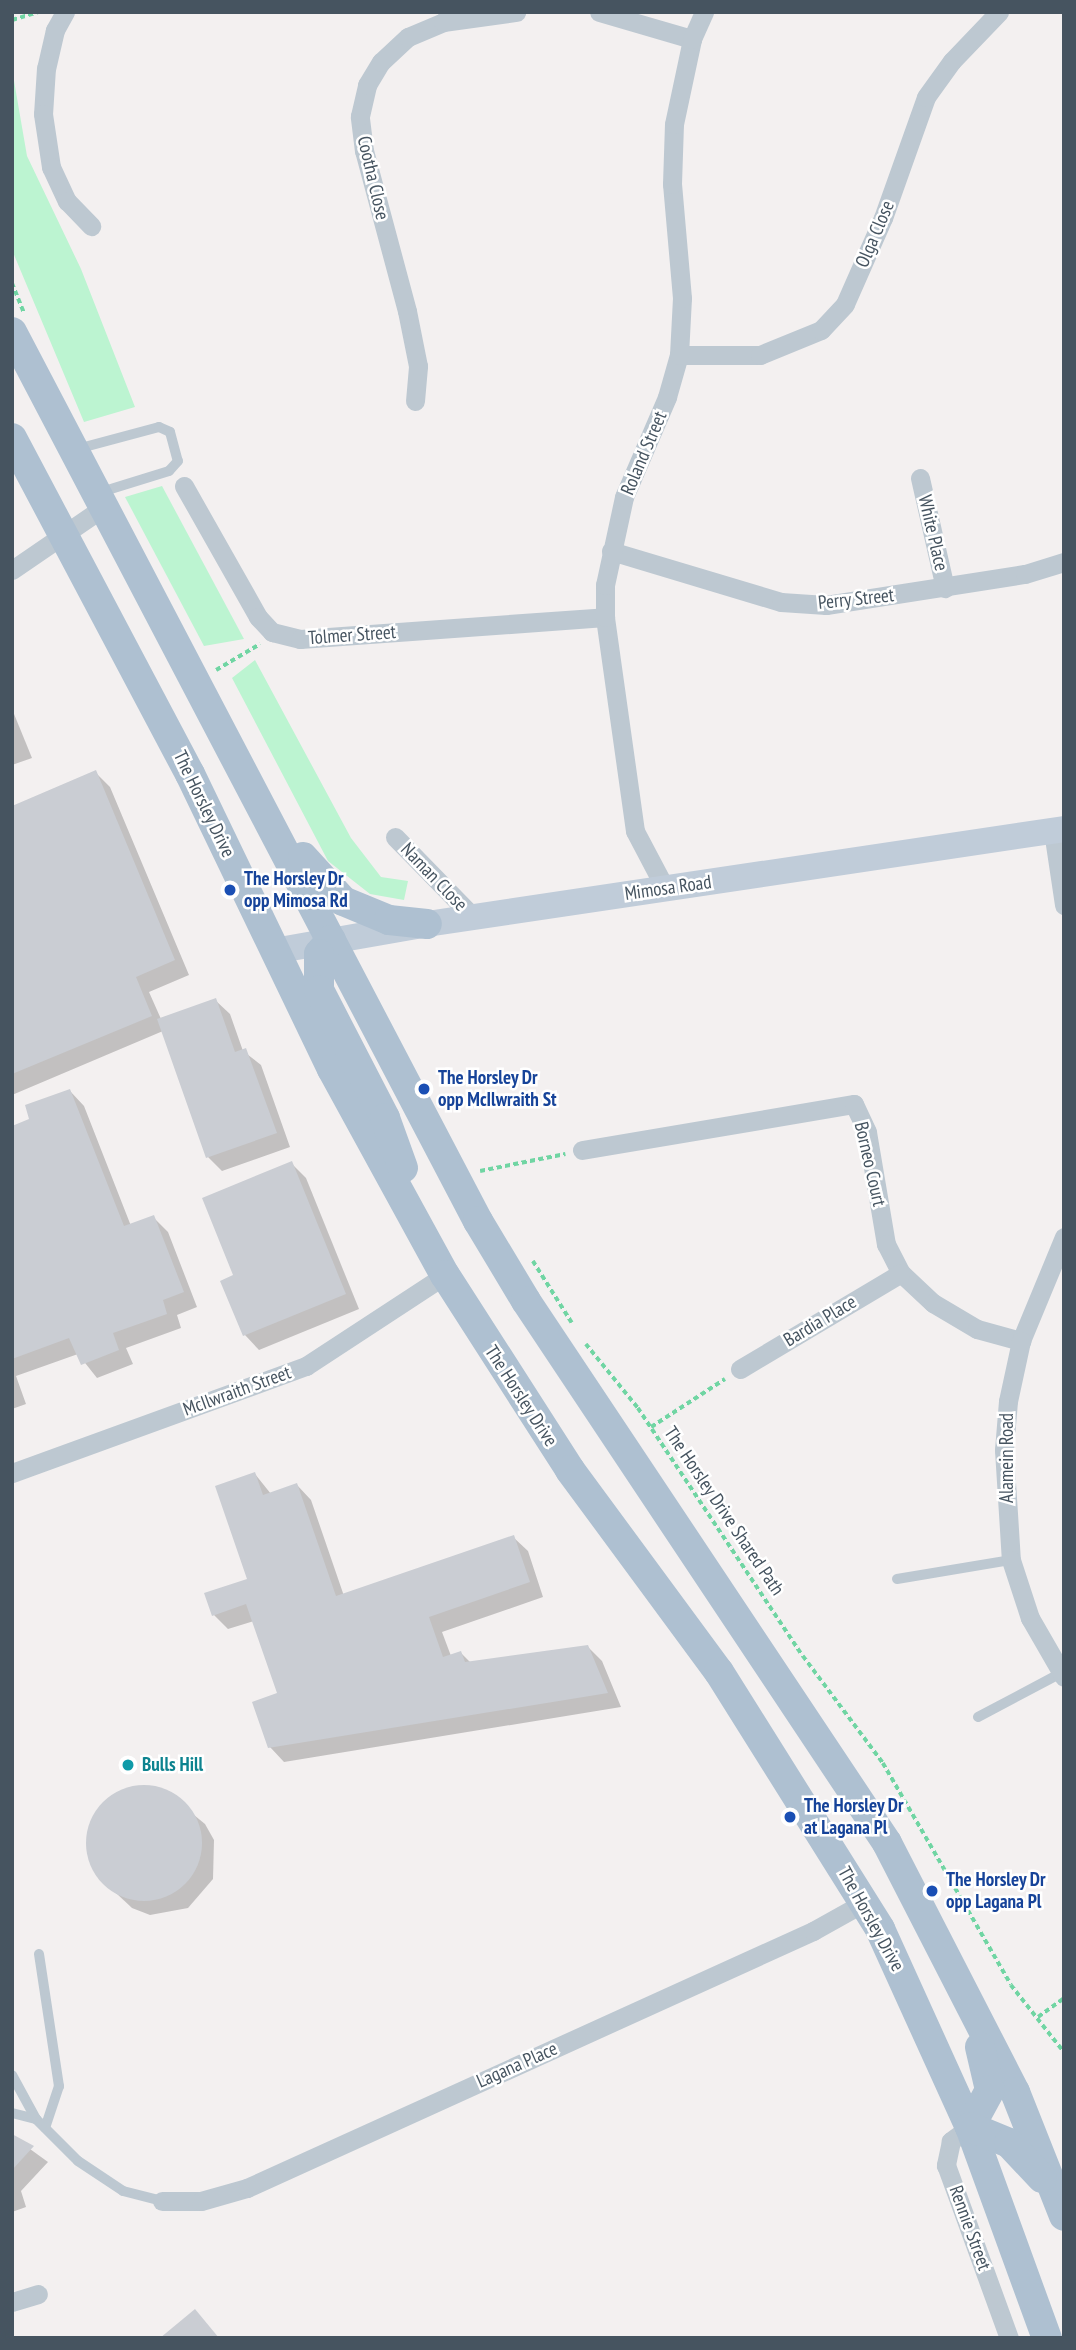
<!DOCTYPE html>
<style>
body{margin:0}
#map{position:relative;width:1076px;height:2350px;overflow:hidden;background:#f3f0f0;font-family:"PT Sans Narrow",sans-serif}
div>[style]{position:absolute}
.green>*{inset:0;background:#bcf4d1}
.shadow>*{inset:0;background:#0003}
.building>*{inset:0;background:#cacdd3}
.round{border-radius:50%}
.path>*{height:3.5px;margin-top:-1.75px;transform-origin:0;background:repeating-linear-gradient(90deg,#70d5a3 0 5px,transparent 0 8.5px)}
.lane>*{height:10px;margin:-5px;padding:0 5px;transform-origin:5px;border-radius:5px;background:#bdc8d1}
.street>*{height:19px;margin:-9.5px;padding:0 9.5px;transform-origin:9.5px;border-radius:9.5px;background:#bdc8d1}
.secondary>*{height:26px;margin:-13px;padding:0 13px;transform-origin:13px;border-radius:13px;background:#c0ccd9}
.primary>*{height:30px;margin:-15px;padding:0 15px;transform-origin:15px;border-radius:15px;background:#aec0d1}
.dots>*{width:19px;height:19px;translate:-50% -50%;box-sizing:border-box;border:4px solid #fff;border-radius:50%}
span{translate:-50% -50%;white-space:nowrap;text-align:center;line-height:1.15;-webkit-text-stroke:5px #fff;paint-order:stroke}
.street-label{font-size:19px;color:#465460}
.transit-label{font-size:19px;color:#164399;font-weight:700}
.left{translate:0 -50%;text-align:left}
.culture-label{font-size:19px;color:#0d838f;font-weight:700}
.frame{position:absolute;inset:0;border:14px solid #465460;pointer-events:none}
</style>
<div id="map">
<div class="green">
<div style="clip-path:polygon(12px 69px,27px 156px,81px 269px,135px 407px,84px 422px,12px 250px)"></div>
<div style="clip-path:polygon(162px 486px,244px 639px,204px 646px,125px 497px)"></div>
<div style="clip-path:polygon(255px 660px,351px 838px,381px 877px,408px 881px,404px 900px,370px 894px,328px 861px,232px 678px)"></div>
</div>
<div class="shadow">
<div style="clip-path:polygon(12px 709px,32px 758px,12px 765px)"></div>
<div style="clip-path:polygon(96px 773px,110px 787px,189px 975px,149px 992px,161px 1019px,215px 1000px,230px 1014px,243px 1051px,261px 1065px,290px 1147px,222px 1171px,208px 1157px,163px 1031px,12px 1095px,12px 808px)"></div>
<div style="clip-path:polygon(70px 1091px,84px 1106px,131px 1226px,153px 1217px,168px 1232px,197px 1307px,177px 1315px,181px 1328px,126px 1348px,133px 1364px,97px 1378px,78px 1354px,16px 1376px,26px 1404px,12px 1409px,12px 1128px,31px 1120px)"></div>
<div style="clip-path:polygon(291px 1163px,306px 1178px,359px 1309px,259px 1350px,245px 1335px,236px 1276px)"></div>
<div style="clip-path:polygon(255px 1474px,271px 1494px,297px 1485px,311px 1500px,344px 1596px,513px 1537px,528px 1551px,543px 1597px,442px 1632px,451px 1656px,461px 1653px,471px 1663px,587px 1646px,602px 1661px,621px 1707px,284px 1762px,270px 1747px,279px 1694px,254px 1621px,228px 1629px,214px 1615px,250px 1580px)"></div>
<div style="clip-path:polygon(161px 1788px,205px 1824px,214px 1840px,213px 1879px,188px 1908px,150px 1915px,132px 1908px,116px 1893px,91px 1863px,88px 1846px,97px 1811px,125px 1789px)"></div>
<div style="clip-path:polygon(12px 2136px,48px 2162px,21px 2191px,26px 2207px,12px 2212px)"></div>
</div>
<div class="building">
<div style="clip-path:polygon(96px 770px,175px 960px,136px 977px,152px 1016px,12px 1074px,12px 806px)"></div>
<div style="clip-path:polygon(216px 998px,235px 1052px,246px 1048px,277px 1133px,206px 1158px,157px 1019px)"></div>
<div style="clip-path:polygon(70px 1089px,124px 1226px,154px 1215px,184px 1292px,163px 1300px,167px 1314px,113px 1333px,119px 1350px,81px 1365px,69px 1338px,12px 1359px,12px 1126px,29px 1119px,25px 1105px)"></div>
<div style="clip-path:polygon(292px 1161px,346px 1294px,243px 1336px,220px 1281px,233px 1275px,202px 1198px)"></div>
<div style="clip-path:polygon(255px 1472px,263px 1495px,297px 1483px,336px 1596px,514px 1535px,530px 1582px,429px 1617px,443px 1657px,461px 1651px,465px 1662px,588px 1645px,608px 1693px,268px 1748px,252px 1702px,277px 1693px,246px 1604px,212px 1616px,204px 1593px,247px 1579px,215px 1486px)"></div>
<div class="round" style="left:86px;top:1785px;width:116px;height:116px"></div>
<div style="clip-path:polygon(12px 2134px,34px 2146px,12px 2170px)"></div>
<div style="clip-path:polygon(195px 2309px,219px 2338px,160px 2338px)"></div>
</div>
<div class="path">
<div style="left:12px;top:20px;width:28px;rotate:-17deg"></div>
<div style="left:12px;top:283px;width:31px;rotate:68deg"></div>
<div style="left:216px;top:670px;width:51px;rotate:-30.6deg"></div>
<div style="left:480px;top:1171px;width:87px;rotate:-11.3deg"></div>
<div style="left:533px;top:1261px;width:73px;rotate:57.8deg"></div>
<div style="left:586px;top:1344px;width:82px;rotate:50.9deg"></div>
<div style="left:638px;top:1408px;width:298px;rotate:56.4deg"></div>
<div style="left:803px;top:1656px;width:134px;rotate:53.2deg"></div>
<div style="left:883px;top:1763px;width:256px;rotate:60deg"></div>
<div style="left:1011px;top:1985px;width:85px;rotate:51.7deg"></div>
<div style="left:651px;top:1427px;width:88px;rotate:-33deg"></div>
<div style="left:1038px;top:2017px;width:32px;rotate:-36deg"></div>
</div>
<div class="lane">
<div style="left:77px;top:449px;width:85px;rotate:-15deg"></div>
<div style="left:159px;top:427px;width:12px;rotate:24deg"></div>
<div style="left:170px;top:432px;width:30px;rotate:75deg"></div>
<div style="left:178px;top:461px;width:13px;rotate:132deg"></div>
<div style="left:169px;top:471px;width:71px;rotate:162.8deg"></div>
<div style="left:897px;top:1579px;width:116px;rotate:-9.5deg"></div>
<div style="left:978px;top:1717px;width:94px;rotate:-27.9deg"></div>
<div style="left:39px;top:1954px;width:134px;rotate:81.4deg"></div>
<div style="left:59px;top:2086px;width:44px;rotate:108.4deg"></div>
<div style="left:12px;top:2075px;width:50px;rotate:61.4deg"></div>
<div style="left:36px;top:2119px;width:59px;rotate:45deg"></div>
<div style="left:78px;top:2161px;width:54px;rotate:33.7deg"></div>
<div style="left:123px;top:2191px;width:40px;rotate:14.4deg"></div>
<div style="left:12px;top:2113px;width:25px;rotate:14deg"></div>
</div>
<div class="street">
<div style="left:65px;top:12px;width:21px;rotate:119deg"></div>
<div style="left:55px;top:30px;width:39px;rotate:103deg"></div>
<div style="left:46px;top:68px;width:46px;rotate:93.7deg"></div>
<div style="left:43px;top:114px;width:54px;rotate:81.4deg"></div>
<div style="left:51px;top:167px;width:38px;rotate:65deg"></div>
<div style="left:67px;top:201px;width:35px;rotate:46deg"></div>
<div style="left:599px;top:12px;width:97px;rotate:16.2deg"></div>
<div style="left:679px;top:355px;width:81px"></div>
<div style="left:760px;top:355px;width:66px;rotate:-22.3deg"></div>
<div style="left:821px;top:330px;width:35px;rotate:-47deg"></div>
<div style="left:845px;top:304px;width:94px;rotate:-66.2deg"></div>
<div style="left:883px;top:218px;width:128px;rotate:-70.4deg"></div>
<div style="left:926px;top:97px;width:44px;rotate:-54.2deg"></div>
<div style="left:952px;top:61px;width:68px;rotate:-46.2deg"></div>
<div style="left:415px;top:401px;width:35px;rotate:-85deg"></div>
<div style="left:418px;top:366px;width:56px;rotate:-101.3deg"></div>
<div style="left:407px;top:311px;width:166px;rotate:-105deg"></div>
<div style="left:364px;top:151px;width:35px;rotate:-97deg"></div>
<div style="left:360px;top:116px;width:32px;rotate:-77deg"></div>
<div style="left:367px;top:85px;width:27px;rotate:-59deg"></div>
<div style="left:381px;top:62px;width:37px;rotate:-43deg"></div>
<div style="left:408px;top:37px;width:38px;rotate:-23deg"></div>
<div style="left:443px;top:22px;width:74px;rotate:-7.8deg"></div>
<div style="left:920px;top:478px;width:113px;rotate:77.2deg"></div>
<div style="left:184px;top:486px;width:150px;rotate:60.5deg"></div>
<div style="left:258px;top:617px;width:21px;rotate:47deg"></div>
<div style="left:272px;top:632px;width:29px;rotate:14deg"></div>
<div style="left:300px;top:639px;width:306px;rotate:-4.1deg"></div>
<div style="left:611px;top:551px;width:177px;rotate:16.7deg"></div>
<div style="left:781px;top:602px;width:45px;rotate:3.8deg"></div>
<div style="left:826px;top:605px;width:201px;rotate:-8.9deg"></div>
<div style="left:1025px;top:574px;width:41px;rotate:-17.1deg"></div>
<div style="left:12px;top:570px;width:112px;rotate:-34.4deg"></div>
<div style="left:1053px;top:831px;width:75px;rotate:81.5deg"></div>
<div style="left:395px;top:837px;width:112px;rotate:45.7deg"></div>
<div style="left:665px;top:888px;width:64px;rotate:-117.8deg"></div>
<div style="left:635px;top:831px;width:216px;rotate:-98deg"></div>
<div style="left:605px;top:617px;width:32px;rotate:-90deg"></div>
<div style="left:605px;top:585px;width:90px;rotate:-77.8deg"></div>
<div style="left:624px;top:497px;width:109px;rotate:-66.7deg"></div>
<div style="left:667px;top:397px;width:44px;rotate:-74.1deg"></div>
<div style="left:679px;top:355px;width:57px;rotate:-87deg"></div>
<div style="left:682px;top:298px;width:114px;rotate:-95deg"></div>
<div style="left:672px;top:184px;width:60px;rotate:-88.1deg"></div>
<div style="left:674px;top:124px;width:87px;rotate:-78deg"></div>
<div style="left:692px;top:39px;width:30px;rotate:-66deg"></div>
<div style="left:582px;top:1150px;width:276px;rotate:-9.6deg"></div>
<div style="left:854px;top:1104px;width:31px;rotate:65deg"></div>
<div style="left:867px;top:1132px;width:114px;rotate:80.4deg"></div>
<div style="left:886px;top:1244px;width:33px;rotate:63deg"></div>
<div style="left:901px;top:1273px;width:44px;rotate:43.2deg"></div>
<div style="left:933px;top:1303px;width:51px;rotate:30.6deg"></div>
<div style="left:977px;top:1329px;width:46px;rotate:15.3deg"></div>
<div style="left:1064px;top:1237px;width:113px;rotate:112.5deg"></div>
<div style="left:1021px;top:1341px;width:61px;rotate:102.2deg"></div>
<div style="left:1008px;top:1401px;width:49px;rotate:94.7deg"></div>
<div style="left:1004px;top:1450px;width:110px;rotate:86.4deg"></div>
<div style="left:1011px;top:1560px;width:61px;rotate:71.9deg"></div>
<div style="left:1030px;top:1618px;width:68px;rotate:60deg"></div>
<div style="left:740px;top:1369px;width:187px;rotate:-30.8deg"></div>
<div style="left:12px;top:1473px;width:313px;rotate:-20deg"></div>
<div style="left:306px;top:1366px;width:166px;rotate:-33.2deg"></div>
<div style="left:970px;top:2127px;width:24px;rotate:144deg"></div>
<div style="left:951px;top:2141px;width:25px;rotate:102deg"></div>
<div style="left:946px;top:2165px;width:184px;rotate:70deg"></div>
<div style="left:162px;top:2201px;width:39px"></div>
<div style="left:201px;top:2201px;width:48px;rotate:-15.8deg"></div>
<div style="left:247px;top:2188px;width:622px;rotate:-24.42deg"></div>
<div style="left:813px;top:1931px;width:60px;rotate:-29.1deg"></div>
<div style="left:12px;top:2302px;width:27px;rotate:-17deg"></div>
</div>
<div class="secondary">
<div style="left:274px;top:951px;width:155px;rotate:-10deg"></div>
<div style="left:427px;top:924px;width:644px;rotate:-8.48deg"></div>
</div>
<div class="primary">
<div style="left:12px;top:332px;width:1004px;rotate:62.34deg"></div>
<div style="left:478px;top:1221px;width:93px;rotate:59deg"></div>
<div style="left:526px;top:1301px;width:651px;rotate:56.33deg"></div>
<div style="left:887px;top:1843px;width:280px;rotate:62.8deg"></div>
<div style="left:1015px;top:2092px;width:133px;rotate:68.4deg"></div>
<div style="left:12px;top:438px;width:380px;rotate:62.1deg"></div>
<div style="left:190px;top:774px;width:327px;rotate:64.3deg"></div>
<div style="left:332px;top:1069px;width:235px;rotate:61.3deg"></div>
<div style="left:445px;top:1275px;width:232px;rotate:57.3deg"></div>
<div style="left:570px;top:1470px;width:251px;rotate:53.6deg"></div>
<div style="left:719px;top:1672px;width:303px;rotate:57.9deg"></div>
<div style="left:880px;top:1929px;width:217px;rotate:65.6deg"></div>
<div style="left:970px;top:2127px;width:225px;rotate:70deg"></div>
<div style="left:303px;top:857px;width:59px;rotate:47.7deg"></div>
<div style="left:343px;top:901px;width:50px;rotate:22.4deg"></div>
<div style="left:389px;top:920px;width:38px;rotate:6deg"></div>
<div style="left:331px;top:940px;width:18px;rotate:131deg"></div>
<div style="left:319px;top:954px;width:36px;rotate:90deg"></div>
<div style="left:319px;top:990px;width:144px;rotate:62.7deg"></div>
<div style="left:385px;top:1118px;width:53px;rotate:70.2deg"></div>
<div style="left:980px;top:2047px;width:44px;rotate:76.9deg"></div>
<div style="left:990px;top:2090px;width:42px;rotate:118.4deg"></div>
<div style="left:970px;top:2127px;width:42px;rotate:22.3deg"></div>
<div style="left:1009px;top:2143px;width:48px;rotate:46.7deg"></div>
</div>
<div class="dots">
<div style="left:230px;top:890px;background:#1a4fb4"></div>
<div style="left:424px;top:1089px;background:#1a4fb4"></div>
<div style="left:128px;top:1765px;background:#0f9aa8"></div>
<div style="left:790px;top:1817px;background:#1a4fb4"></div>
<div style="left:932px;top:1891px;background:#1a4fb4"></div>
</div>
<div class="street-label">
<span style="left:373px;top:178px;rotate:77deg">Cootha Close</span>
<span style="left:875px;top:234px;rotate:-67deg">Olga Close</span>
<span style="left:644px;top:453px;rotate:-67deg">Roland Street</span>
<span style="left:933px;top:533px;rotate:77deg">White Place</span>
<span style="left:856px;top:599px;rotate:-6deg">Perry Street</span>
<span style="left:352px;top:635px;rotate:-4deg">Tolmer Street</span>
<span style="left:204px;top:804px;rotate:64deg">The Horsley Drive</span>
<span style="left:434px;top:877px;rotate:46deg">Naman Close</span>
<span style="left:668px;top:888px;rotate:-8deg">Mimosa Road</span>
<span style="left:870px;top:1164px;rotate:77deg">Borneo Court</span>
<span style="left:820px;top:1321px;rotate:-31deg">Bardia Place</span>
<span style="left:237px;top:1391px;rotate:-20deg">McIlwraith Street</span>
<span style="left:521px;top:1396px;rotate:57deg">The Horsley Drive</span>
<span style="left:1007px;top:1458px;rotate:-90deg">Alamein Road</span>
<span style="left:724px;top:1511px;rotate:56deg">The Horsley Drive Shared Path</span>
<span style="left:871px;top:1919px;rotate:61deg">The Horsley Drive</span>
<span style="left:517px;top:2065px;rotate:-24deg">Lagana Place</span>
<span style="left:970px;top:2228px;rotate:70deg">Rennie Street</span>
</div>
<div class="transit-label">
<span class="left" style="left:244px;top:890px">The Horsley Dr<br>opp Mimosa Rd</span>
<span class="left" style="left:438px;top:1089px">The Horsley Dr<br>opp McIlwraith St</span>
<span class="left" style="left:804px;top:1817px">The Horsley Dr<br>at Lagana Pl</span>
<span class="left" style="left:946px;top:1891px">The Horsley Dr<br>opp Lagana Pl</span>
</div>
<div class="culture-label">
<span class="left" style="left:142px;top:1765px">Bulls Hill</span>
</div>
<div class="frame"></div>
</div>
